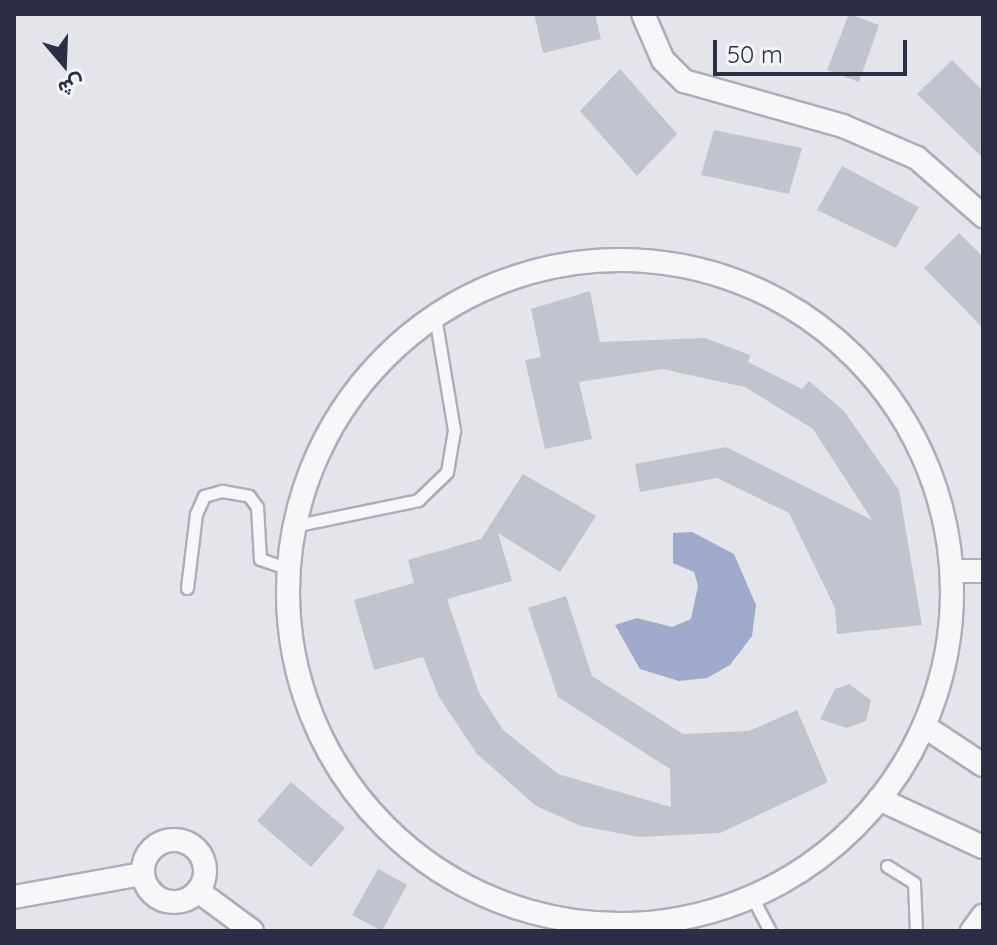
<!DOCTYPE html>
<meta charset="utf-8">
<style>
body{margin:0}
#map{position:relative;width:997px;height:945px;overflow:hidden;background:#e4e5eb;font-family:Quicksand,Vazirmatn,sans-serif}
div>[style]{position:absolute}
.water>*{inset:0;background:#a0aaca}
.building>*{inset:0;background:#c1c3ce}
.roads{filter:drop-shadow(2px 0 #acaeb9) drop-shadow(-2px 0 #acaeb9) drop-shadow(0 2px #acaeb9) drop-shadow(0 -2px #acaeb9)}
.lane>*{height:11px;margin:-5.5px;padding:0 5.5px;transform-origin:5.5px;border-radius:5.5px;background:#f7f7fa}
.street>*{height:22px;margin:-11px;padding:0 11px;transform-origin:11px;border-radius:11px;background:#f7f7fa}
.street>.ring{margin:-11px;padding:0;box-sizing:content-box;background:none;border:22px solid #f7f7fa;border-radius:50%}
span{translate:-50% -50%;white-space:nowrap;text-align:center;line-height:1.15;-webkit-text-stroke:7px #f4f5f9;paint-order:stroke}
.frame{position:absolute;inset:0;border:16px solid #2b2e44;pointer-events:none}
.north{position:absolute;left:24px;top:24px;width:80px;height:80px;-webkit-text-stroke:6px #f4f5f9;paint-order:stroke;rotate:161deg;font-size:22px;font-weight:700;line-height:32px;text-align:center;color:#2b2e44}
.north::after{content:'';display:block;margin:auto;width:28px;height:36px;background:#2b2e44;clip-path:polygon(50% 0,100% 100%,50% 72%,0 100%)}
.scale{position:absolute;left:713px;top:40px;width:194px;height:36px;box-sizing:border-box;border:4px solid #2b2e44;border-top:0;padding-left:10px;font-size:24px;line-height:28px;white-space:nowrap;color:#2b2e44;-webkit-text-stroke:6px #f4f5f9;paint-order:stroke}
</style>
<div id="map">
<div class="water">
<div style="clip-path:polygon(692px 532px,734px 554px,756px 605px,752px 636px,730px 665px,707px 678px,679px 681px,640px 669px,615px 625px,637px 618px,672px 627px,691px 619px,698px 586px,694px 572px,673px 563px,673px 533px)"></div>
</div>
<div class="building">
<div style="clip-path:polygon(534px 14px,595px 14px,601px 39px,543px 53px)"></div>
<div style="clip-path:polygon(849px 14px,879px 25px,859px 82px,827px 70px)"></div>
<div style="clip-path:polygon(952px 60px,983px 91px,983px 158px,917px 94px)"></div>
<div style="clip-path:polygon(620px 69px,677px 134px,637px 176px,580px 111px)"></div>
<div style="clip-path:polygon(714px 130px,802px 148px,789px 194px,701px 175px)"></div>
<div style="clip-path:polygon(842px 166px,919px 207px,896px 248px,817px 210px)"></div>
<div style="clip-path:polygon(959px 233px,983px 257px,983px 328px,924px 268px)"></div>
<div style="clip-path:polygon(590px 291px,600px 342px,705px 338px,750px 355px,748px 362px,802px 389px,809px 381px,844px 411px,899px 490px,922px 625px,837px 634px,835px 608px,789px 513px,717px 478px,640px 492px,635px 464px,726px 447px,872px 520px,813px 429px,745px 387px,662px 369px,579px 382px,592px 439px,545px 449px,525px 360px,541px 357px,531px 309px)"></div>
<div style="clip-path:polygon(523px 474px,596px 516px,560px 572px,498px 533px,512px 581px,447px 599px,479px 693px,503px 730px,558px 774px,671px 807px,670px 769px,558px 697px,528px 608px,566px 596px,592px 676px,683px 734px,749px 731px,797px 710px,828px 782px,720px 833px,639px 837px,581px 826px,536px 806px,477px 754px,439px 697px,423px 657px,374px 670px,354px 600px,414px 583px,408px 560px,481px 539px)"></div>
<div style="clip-path:polygon(849px 684px,871px 700px,866px 721px,846px 728px,820px 719px,835px 689px)"></div>
<div style="clip-path:polygon(291px 782px,345px 828px,311px 867px,257px 821px)"></div>
<div style="clip-path:polygon(378px 869px,407px 885px,382px 931px,352px 915px)"></div>
</div>
<div class="roads">
<div class="lane">
<div style="left:293px;top:526px;width:128px;rotate:-11.7deg"></div>
<div style="left:418px;top:500px;width:40px;rotate:-44deg"></div>
<div style="left:447px;top:472px;width:43px;rotate:-80.5deg"></div>
<div style="left:454px;top:430px;width:115px;rotate:-99.5deg"></div>
<div style="left:187px;top:588px;width:75px;rotate:-83.1deg"></div>
<div style="left:196px;top:514px;width:20px;rotate:-66deg"></div>
<div style="left:204px;top:496px;width:19px;rotate:-16deg"></div>
<div style="left:222px;top:491px;width:27px;rotate:10deg"></div>
<div style="left:249px;top:496px;width:14px;rotate:54deg"></div>
<div style="left:257px;top:507px;width:52px;rotate:86.7deg"></div>
<div style="left:260px;top:559px;width:31px;rotate:19deg"></div>
<div style="left:887px;top:866px;width:32px;rotate:32deg"></div>
<div style="left:914px;top:883px;width:48px;rotate:87.6deg"></div>
<div style="left:751px;top:895px;width:41px;rotate:62.2deg"></div>
</div>
<div class="street">
<div style="left:643px;top:14px;width:50px;rotate:66.5deg"></div>
<div style="left:663px;top:60px;width:30px;rotate:45deg"></div>
<div style="left:684px;top:81px;width:165px;rotate:15.8deg"></div>
<div style="left:843px;top:126px;width:81px;rotate:23.4deg"></div>
<div style="left:917px;top:158px;width:88px;rotate:41.3deg"></div>
<div class="ring" style="left:288px;top:260px;width:642px;height:642px"></div>
<div style="left:952px;top:571px;width:31px"></div>
<div style="left:927px;top:728px;width:67px;rotate:33.5deg"></div>
<div style="left:879px;top:799px;width:115px;rotate:24.8deg"></div>
<div class="ring" style="left:143px;top:840px;width:40px;height:40px"></div>
<div style="left:198px;top:891px;width:67px;rotate:36.5deg"></div>
<div style="left:14px;top:897px;width:130px;rotate:-10.2deg"></div>
<div style="left:972px;top:931px;width:19px;rotate:-54deg"></div>
</div>
</div>
<div class="frame"></div>
<div class="north">ش</div>
<div class="scale">50 m</div>
</div>
